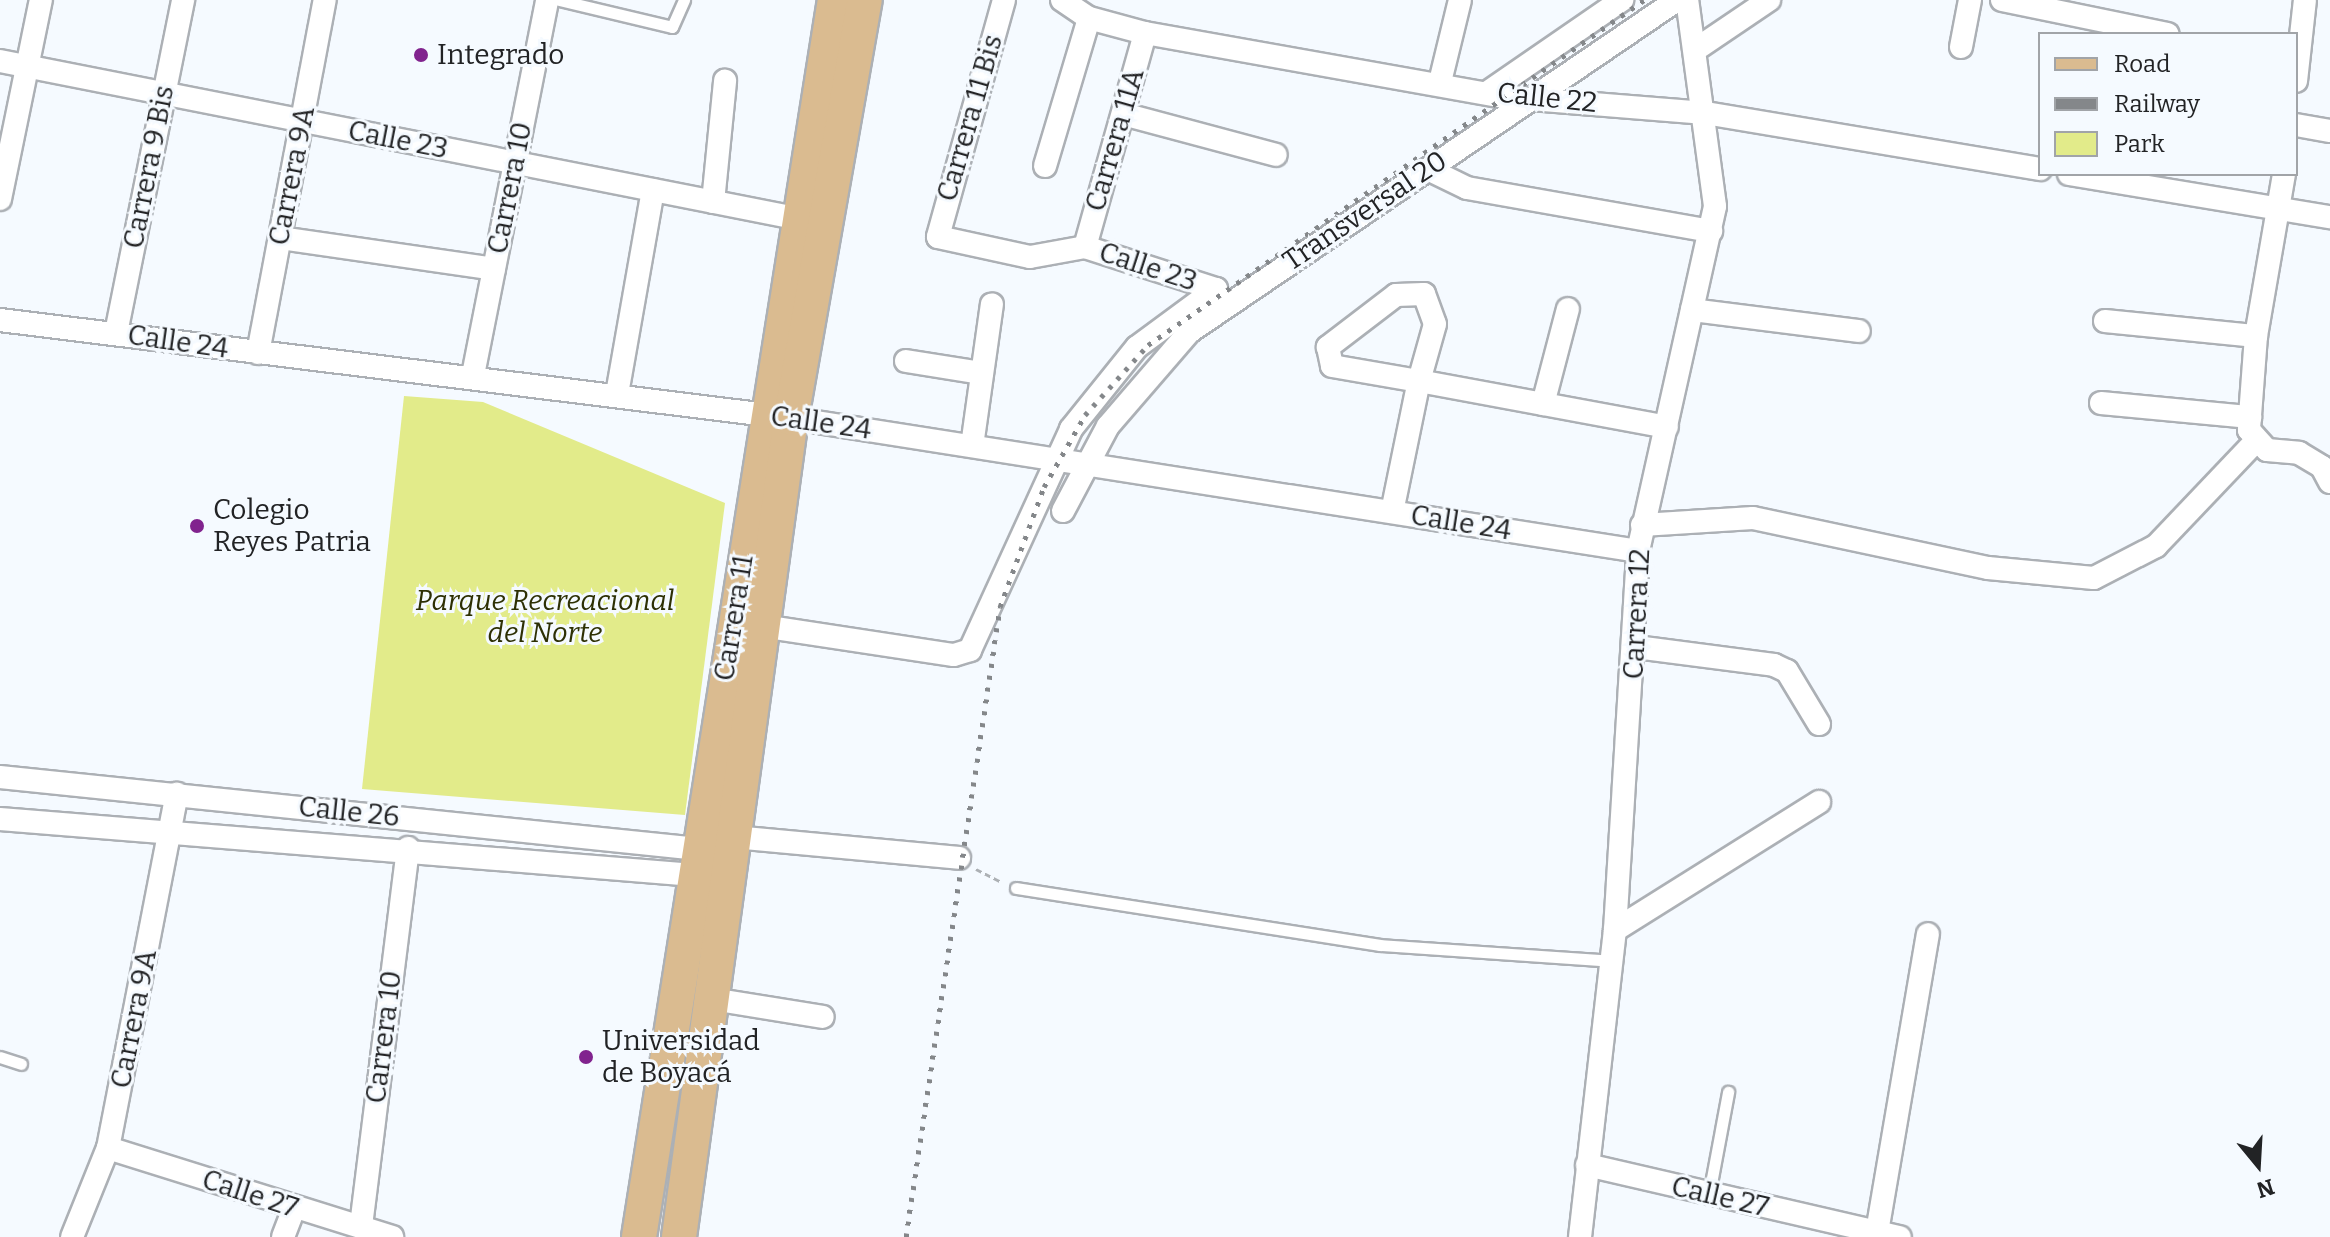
<!DOCTYPE html>
<meta charset="utf-8">
<style>
body{margin:0}
#map{position:relative;width:2330px;height:1237px;overflow:hidden;background:#f5faff;font-family:Bitter,serif}
div>[style]{position:absolute}
.green>*{inset:0;background:#e2eb8a}
.path>*{height:3px;margin-top:-1.5px;transform-origin:0;background:repeating-linear-gradient(90deg,#acb0b4 0 6px,transparent 0 10px)}
.roads{filter:drop-shadow(2px 0 #acb0b5) drop-shadow(-2px 0 #acb0b5) drop-shadow(0 2px #acb0b5) drop-shadow(0 -2px #acb0b5)}
.service>*{height:11px;margin:-5.5px;padding:0 5.5px;transform-origin:5.5px;border-radius:5.5px;background:#fff}
.minor>*{height:22px;margin:-11px;padding:0 11px;transform-origin:11px;border-radius:11px;background:#fff}
.primary>*{height:34px;margin:-17px;padding:0 17px;transform-origin:17px;border-radius:17px;background:#dabb90}
.rail>*{height:5px;margin-top:-2.5px;transform-origin:0;background:repeating-linear-gradient(90deg,#84878a 0 4px,transparent 0 12px)}
.dots>*{width:22px;height:22px;translate:-50% -50%;box-sizing:border-box;border:4px solid #f5faff;border-radius:50%}
span{translate:-50% -50%;white-space:nowrap;text-align:center;line-height:1.15;-webkit-text-stroke:6px #f5faff;paint-order:stroke}
.poi-label{font-size:28px;color:#222325}
.left{translate:0 -50%;text-align:left}
.street-label{font-size:28px;color:#222325}
.park-label{font-size:28px;color:#2d3004;font-style:italic}
.legend{position:absolute;left:2038px;top:32px;width:260px;height:144px;box-sizing:border-box;background:#f5faff;border:2px solid #a1a4a8;margin:0;padding:10px 14px;list-style:none;font-size:24px;color:#222325}
.legend li{display:flex;align-items:center;gap:16px;height:40px}
.legend b{width:40px;border:2px solid #a1a4a8}
.north{position:absolute;left:2218px;top:1125px;width:80px;height:80px;-webkit-text-stroke:6px #f5faff;paint-order:stroke;rotate:162deg;font-size:22px;font-weight:700;line-height:32px;text-align:center;color:#222325}
.north::after{content:'';display:block;margin:auto;width:28px;height:36px;background:#222325;clip-path:polygon(50% 0,100% 100%,50% 72%,0 100%)}
</style>
<div id="map">
<div class="green">
<div style="clip-path:polygon(404px 396px,483px 402px,725px 503px,685px 815px,362px 789px)"></div>
</div>
<div class="path">
<div style="left:976px;top:869px;width:28px;rotate:27deg"></div>
</div>
<div class="roads">
<div class="service">
<div style="left:559px;top:0;width:116px;rotate:13.4deg"></div>
<div style="left:672px;top:27px;width:30px;rotate:-66deg"></div>
<div style="left:1016px;top:888px;width:368px;rotate:8.9deg"></div>
<div style="left:1380px;top:945px;width:233px;rotate:3.9deg"></div>
<div style="left:0;top:1057px;width:22px;rotate:18deg"></div>
<div style="left:1709px;top:1194px;width:104px;rotate:-79.4deg"></div>
</div>
<div class="minor">
<div style="left:1004px;top:0;width:246px;rotate:105.6deg"></div>
<div style="left:938px;top:237px;width:94px;rotate:12.3deg"></div>
<div style="left:1030px;top:257px;width:56px;rotate:-10.3deg"></div>
<div style="left:1085px;top:247px;width:138px;rotate:17.8deg"></div>
<div style="left:1062px;top:0;width:32px;rotate:34deg"></div>
<div style="left:1089px;top:18px;width:58px;rotate:15deg"></div>
<div style="left:1145px;top:33px;width:367px;rotate:10.1deg"></div>
<div style="left:1506px;top:97px;width:200px;rotate:4.6deg"></div>
<div style="left:1705px;top:113px;width:340px;rotate:9.5deg"></div>
<div style="left:2002px;top:0;width:169px;rotate:11.6deg"></div>
<div style="left:1961px;top:47px;width:48px;rotate:-79.2deg"></div>
<div style="left:1698px;top:48px;width:86px;rotate:-34.1deg"></div>
<div style="left:0;top:61px;width:810px;rotate:11.17deg"></div>
<div style="left:2296px;top:81px;width:81px;rotate:-83.7deg"></div>
<div style="left:1440px;top:82px;width:84px;rotate:-76.3deg"></div>
<div style="left:1488px;top:92px;width:163px;rotate:-34.5deg"></div>
<div style="left:1123px;top:114px;width:158px;rotate:15deg"></div>
<div style="left:2296px;top:125px;width:35px;rotate:10deg"></div>
<div style="left:1045px;top:166px;width:154px;rotate:-73.4deg"></div>
<div style="left:1428px;top:169px;width:43px;rotate:26deg"></div>
<div style="left:1467px;top:188px;width:248px;rotate:10deg"></div>
<div style="left:2069px;top:174px;width:265px;rotate:9.4deg"></div>
<div style="left:2284px;top:174px;width:164px;rotate:99.8deg"></div>
<div style="left:2256px;top:336px;width:94px;rotate:94.3deg"></div>
<div style="left:2249px;top:430px;width:27px;rotate:48deg"></div>
<div style="left:2267px;top:450px;width:32px;rotate:5deg"></div>
<div style="left:2299px;top:453px;width:27px;rotate:31deg"></div>
<div style="left:2322px;top:467px;width:17px;rotate:62deg"></div>
<div style="left:0;top:199px;width:203px;rotate:-78.4deg"></div>
<div style="left:713px;top:202px;width:122px;rotate:-84.3deg"></div>
<div style="left:280px;top:238px;width:216px;rotate:8.2deg"></div>
<div style="left:1085px;top:247px;width:222px;rotate:-74.3deg"></div>
<div style="left:1692px;top:310px;width:168px;rotate:7.2deg"></div>
<div style="left:0;top:320px;width:797px;rotate:7.06deg"></div>
<div style="left:791px;top:418px;width:857px;rotate:8.92deg"></div>
<div style="left:2105px;top:321px;width:152px;rotate:5.7deg"></div>
<div style="left:116px;top:333px;width:340px;rotate:-78.6deg"></div>
<div style="left:258px;top:353px;width:359px;rotate:-79.3deg"></div>
<div style="left:906px;top:361px;width:77px;rotate:9deg"></div>
<div style="left:473px;top:375px;width:382px;rotate:-78.8deg"></div>
<div style="left:617px;top:394px;width:207px;rotate:-80deg"></div>
<div style="left:2101px;top:403px;width:150px;rotate:5.4deg"></div>
<div style="left:1543px;top:404px;width:98px;rotate:-75.3deg"></div>
<div style="left:972px;top:446px;width:143px;rotate:-82deg"></div>
<div style="left:1063px;top:511px;width:96px;rotate:-62.1deg"></div>
<div style="left:1108px;top:426px;width:124px;rotate:-49.2deg"></div>
<div style="left:1189px;top:332px;width:590px;rotate:-34.23deg"></div>
<div style="left:1392px;top:512px;width:134px;rotate:-78.4deg"></div>
<div style="left:1419px;top:381px;width:59px;rotate:-74.3deg"></div>
<div style="left:1435px;top:324px;width:32px;rotate:-110deg"></div>
<div style="left:1424px;top:294px;width:28px;rotate:178deg"></div>
<div style="left:1396px;top:295px;width:86px;rotate:142.6deg"></div>
<div style="left:1328px;top:347px;width:19px;rotate:78deg"></div>
<div style="left:1332px;top:366px;width:88px;rotate:9.8deg"></div>
<div style="left:1419px;top:381px;width:252px;rotate:10.5deg"></div>
<div style="left:1642px;top:525px;width:111px;rotate:-3.6deg"></div>
<div style="left:1753px;top:518px;width:240px;rotate:12deg"></div>
<div style="left:1988px;top:568px;width:106px;rotate:5.4deg"></div>
<div style="left:2094px;top:578px;width:70px;rotate:-27.3deg"></div>
<div style="left:2156px;top:546px;width:142px;rotate:-46.4deg"></div>
<div style="left:762px;top:626px;width:194px;rotate:8.6deg"></div>
<div style="left:954px;top:655px;width:17px;rotate:-17deg"></div>
<div style="left:970px;top:650px;width:243px;rotate:-65.4deg"></div>
<div style="left:1071px;top:429px;width:105px;rotate:-51.2deg"></div>
<div style="left:1137px;top:347px;width:98px;rotate:-36.3deg"></div>
<div style="left:1636px;top:647px;width:139px;rotate:7.4deg"></div>
<div style="left:1774px;top:665px;width:14px;rotate:25deg"></div>
<div style="left:1787px;top:671px;width:62px;rotate:58.9deg"></div>
<div style="left:0;top:777px;width:702px;rotate:5.89deg"></div>
<div style="left:0;top:819px;width:696px;rotate:4.61deg"></div>
<div style="left:734px;top:837px;width:226px;rotate:5.3deg"></div>
<div style="left:1615px;top:930px;width:241px;rotate:-32.1deg"></div>
<div style="left:712px;top:999px;width:112px;rotate:9.2deg"></div>
<div style="left:108px;top:1148px;width:298px;rotate:17.4deg"></div>
<div style="left:1587px;top:1165px;width:321px;rotate:13deg"></div>
<div style="left:361px;top:1226px;width:381px;rotate:-82.9deg"></div>
<div style="left:1877px;top:1232px;width:302px;rotate:-80.3deg"></div>
<div style="left:72px;top:1237px;width:96px;rotate:-68deg"></div>
<div style="left:108px;top:1148px;width:361px;rotate:-79deg"></div>
<div style="left:283px;top:1237px;width:30px;rotate:-69deg"></div>
<div style="left:1580px;top:1237px;width:309px;rotate:-83.5deg"></div>
<div style="left:1615px;top:930px;width:380px;rotate:-86.5deg"></div>
<div style="left:1638px;top:551px;width:353px;rotate:-77.4deg"></div>
<div style="left:1715px;top:206px;width:208px;rotate:-97.7deg"></div>
</div>
<div class="primary">
<div style="left:639px;top:1237px;width:1252px;rotate:-81deg"></div>
<div style="left:679px;top:1237px;width:827px;rotate:-82.21deg"></div>
<div style="left:791px;top:418px;width:424px;rotate:-80deg"></div>
</div>
</div>
<div class="rail">
<div style="left:906px;top:1237px;width:637px;rotate:-81.51deg"></div>
<div style="left:1000px;top:607px;width:128px;rotate:-69.9deg"></div>
<div style="left:1044px;top:487px;width:83px;rotate:-60.3deg"></div>
<div style="left:1085px;top:415px;width:94px;rotate:-48deg"></div>
<div style="left:1148px;top:345px;width:604px;rotate:-34.82deg"></div>
</div>
<div class="dots">
<div style="left:421px;top:55px;background:#81238e"></div>
<div style="left:197px;top:526px;background:#81238e"></div>
<div style="left:586px;top:1057px;background:#81238e"></div>
</div>
<div class="poi-label">
<span class="left" style="left:437px;top:55px">Integrado</span>
<span class="left" style="left:213px;top:526px">Colegio<br>Reyes Patria</span>
<span class="left" style="left:602px;top:1057px">Universidad<br>de Boyacá</span>
</div>
<div class="street-label">
<span style="left:1547px;top:98px;rotate:6deg">Calle 22</span>
<span style="left:970px;top:118px;rotate:-74deg">Carrera 11 Bis</span>
<span style="left:398px;top:140px;rotate:11deg">Calle 23</span>
<span style="left:1115px;top:140px;rotate:-74deg">Carrera 11A</span>
<span style="left:149px;top:167px;rotate:-79deg">Carrera 9 Bis</span>
<span style="left:292px;top:176px;rotate:-79deg">Carrera 9A</span>
<span style="left:510px;top:188px;rotate:-79deg">Carrera 10</span>
<span style="left:1365px;top:211px;rotate:-34deg">Transversal 20</span>
<span style="left:1148px;top:267px;rotate:18deg">Calle 23</span>
<span style="left:178px;top:342px;rotate:8deg">Calle 24</span>
<span style="left:821px;top:423px;rotate:8deg">Calle 24</span>
<span style="left:1461px;top:523px;rotate:9deg">Calle 24</span>
<span style="left:1637px;top:614px;rotate:-87deg">Carrera 12</span>
<span style="left:734px;top:618px;rotate:-81deg">Carrera 11</span>
<span style="left:349px;top:812px;rotate:6deg">Calle 26</span>
<span style="left:134px;top:1019px;rotate:-79deg">Carrera 9A</span>
<span style="left:384px;top:1037px;rotate:-83deg">Carrera 10</span>
<span style="left:250px;top:1194px;rotate:18deg">Calle 27</span>
<span style="left:1720px;top:1197px;rotate:13deg">Calle 27</span>
</div>
<div class="park-label">
<span style="left:545px;top:617px">Parque Recreacional<br>del Norte</span>
</div>
<ul class="legend">
<li><b style="height:10px;background:#dabb90"></b>Road</li>
<li><b style="height:10px;background:#84878a"></b>Railway</li>
<li><b style="height:22px;background:#e2eb8a"></b>Park</li>
</ul>
<div class="north">N</div>
</div>
